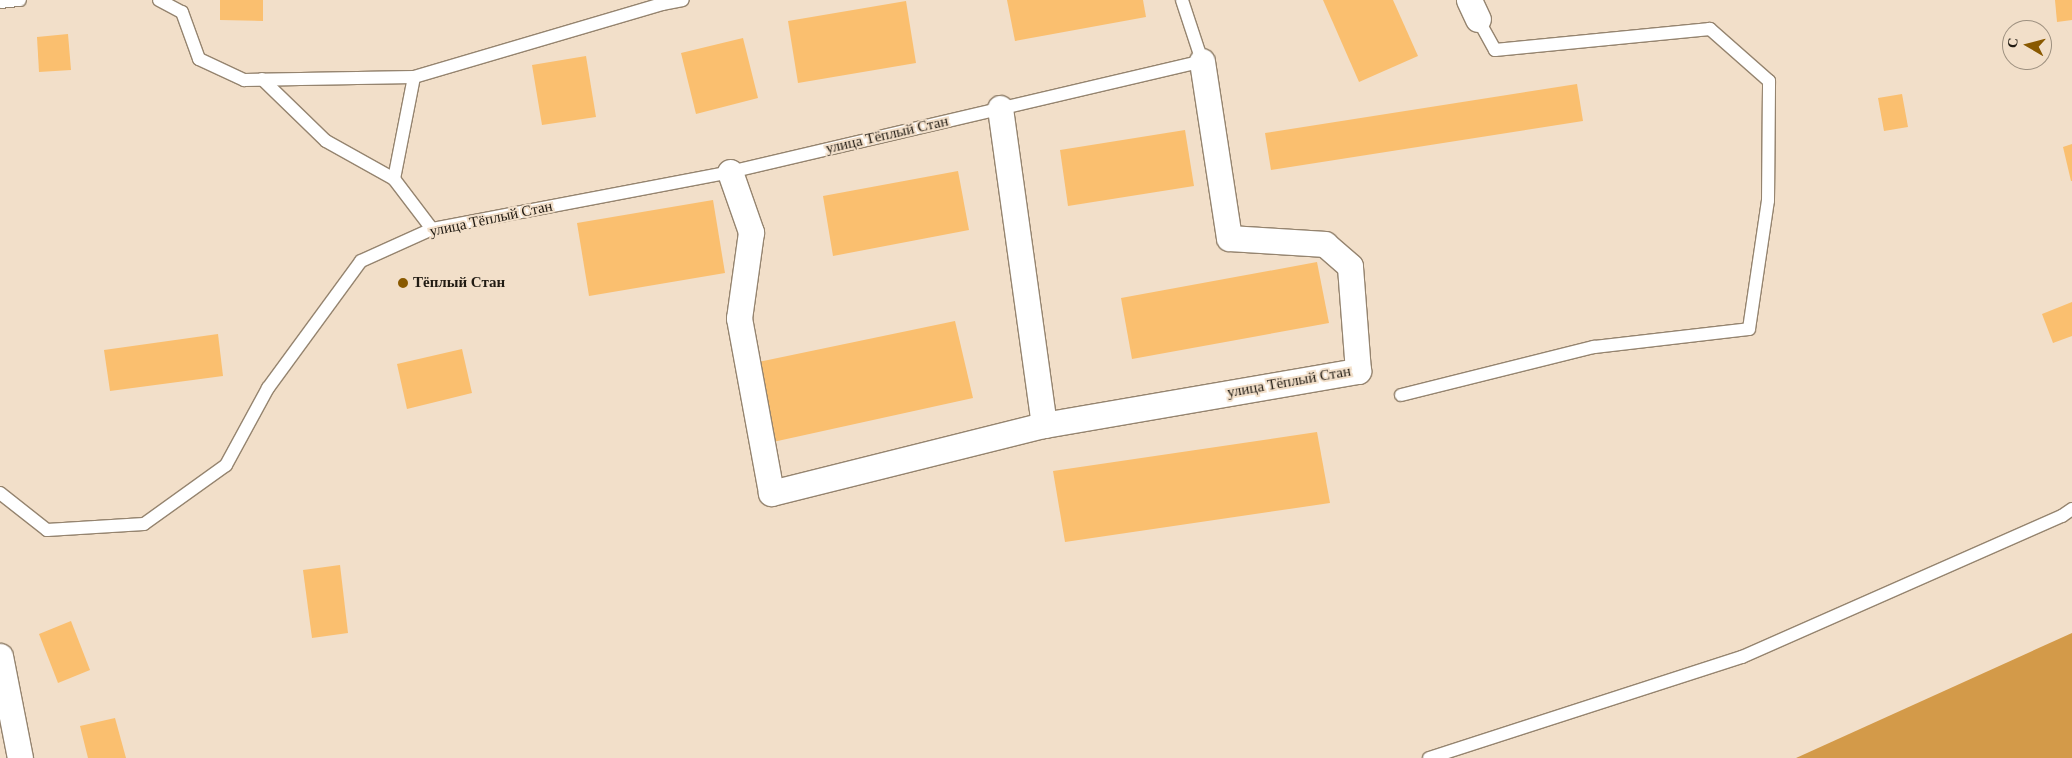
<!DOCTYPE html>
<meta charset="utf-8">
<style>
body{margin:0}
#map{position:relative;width:2072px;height:758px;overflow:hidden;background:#f2dfc9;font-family:Georgia,serif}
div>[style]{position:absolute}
.water>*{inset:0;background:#d39a49}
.building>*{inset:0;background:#fabf6f}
.roads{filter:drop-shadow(1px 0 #95846f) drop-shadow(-1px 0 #95846f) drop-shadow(0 1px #95846f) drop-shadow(0 -1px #95846f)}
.lane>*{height:12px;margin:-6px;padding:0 6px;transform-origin:6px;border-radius:6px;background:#fff}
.street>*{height:25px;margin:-12.5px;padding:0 12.5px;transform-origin:12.5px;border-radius:12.5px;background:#fff}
.dots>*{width:14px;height:14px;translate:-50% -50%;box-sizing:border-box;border:2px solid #f2dfc9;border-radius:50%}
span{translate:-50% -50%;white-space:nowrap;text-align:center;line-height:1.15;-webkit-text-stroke:4px #f2dfc9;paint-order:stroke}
.street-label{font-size:15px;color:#211b13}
.poi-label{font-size:15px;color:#211b13;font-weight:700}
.left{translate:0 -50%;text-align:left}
.north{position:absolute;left:2002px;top:20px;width:50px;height:50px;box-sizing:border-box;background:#f2dfc9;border:1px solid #9e9180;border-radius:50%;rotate:278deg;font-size:14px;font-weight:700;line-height:20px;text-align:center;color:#211b13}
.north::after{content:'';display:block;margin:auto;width:18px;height:22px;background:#895900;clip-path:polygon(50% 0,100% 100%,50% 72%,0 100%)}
</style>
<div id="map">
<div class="water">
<div style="clip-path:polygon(2072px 633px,2072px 758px,1796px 758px)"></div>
</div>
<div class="building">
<div style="clip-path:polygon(220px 0,263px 0,263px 21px,220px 20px)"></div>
<div style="clip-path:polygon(1007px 0,1143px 0,1146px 17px,1015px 41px)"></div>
<div style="clip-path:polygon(1323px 0,1393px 0,1418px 56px,1359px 82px)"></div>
<div style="clip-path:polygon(2055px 0,2072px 0,2072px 20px,2057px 22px)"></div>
<div style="clip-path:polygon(906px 1px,916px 63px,798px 83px,788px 21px)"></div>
<div style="clip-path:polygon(68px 34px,71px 70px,39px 72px,37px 37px)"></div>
<div style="clip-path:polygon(743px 38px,758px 98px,696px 114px,681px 53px)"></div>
<div style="clip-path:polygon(586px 56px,596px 117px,542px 125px,532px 65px)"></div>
<div style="clip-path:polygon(1577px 84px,1583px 121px,1271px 170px,1265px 133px)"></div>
<div style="clip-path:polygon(1902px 94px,1908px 127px,1884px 131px,1878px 98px)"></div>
<div style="clip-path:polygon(1185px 130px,1194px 186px,1068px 206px,1060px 150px)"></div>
<div style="clip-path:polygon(2072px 144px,2072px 181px,2071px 181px,2063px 147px)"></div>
<div style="clip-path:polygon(958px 171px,969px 230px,833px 256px,823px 196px)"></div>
<div style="clip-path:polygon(713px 200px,725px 273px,589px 296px,577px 223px)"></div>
<div style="clip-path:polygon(1317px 262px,1329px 323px,1132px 359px,1121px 298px)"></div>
<div style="clip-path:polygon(2072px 302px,2072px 336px,2053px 343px,2042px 314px)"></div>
<div style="clip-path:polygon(955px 321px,973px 398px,773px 442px,758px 362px)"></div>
<div style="clip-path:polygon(218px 334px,223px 376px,110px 391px,104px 350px)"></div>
<div style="clip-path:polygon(462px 349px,472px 393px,407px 409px,397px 364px)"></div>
<div style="clip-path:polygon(1317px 432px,1330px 503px,1065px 542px,1053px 471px)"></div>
<div style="clip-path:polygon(340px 565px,348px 633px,312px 638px,303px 570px)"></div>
<div style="clip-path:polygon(71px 621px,90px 670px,58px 683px,39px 634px)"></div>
<div style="clip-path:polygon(115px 718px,126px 758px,88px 758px,80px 726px)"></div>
</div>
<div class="roads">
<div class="lane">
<div style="left:159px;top:0;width:26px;rotate:28deg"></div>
<div style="left:182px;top:12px;width:50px;rotate:70.1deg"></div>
<div style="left:199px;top:59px;width:50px;rotate:25deg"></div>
<div style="left:244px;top:80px;width:170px;rotate:-1deg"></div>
<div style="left:414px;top:77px;width:104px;rotate:101.1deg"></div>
<div style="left:394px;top:179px;width:63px;rotate:52.8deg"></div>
<div style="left:0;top:2px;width:20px;rotate:-6deg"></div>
<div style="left:414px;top:77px;width:259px;rotate:-16.4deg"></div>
<div style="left:662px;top:4px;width:21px;rotate:-11deg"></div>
<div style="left:262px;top:79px;width:89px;rotate:44.1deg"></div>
<div style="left:326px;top:141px;width:78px;rotate:29.2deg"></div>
<div style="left:1401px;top:395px;width:199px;rotate:-14deg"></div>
<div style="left:1594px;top:347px;width:156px;rotate:-6.6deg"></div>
<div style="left:1749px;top:329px;width:129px;rotate:-81.6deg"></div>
<div style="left:1768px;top:201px;width:120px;rotate:-89.5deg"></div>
<div style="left:1769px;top:81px;width:79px;rotate:-138.6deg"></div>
<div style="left:1710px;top:29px;width:216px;rotate:174.4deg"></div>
<div style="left:1495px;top:50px;width:35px;rotate:-119deg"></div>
<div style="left:0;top:493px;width:60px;rotate:38.2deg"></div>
<div style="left:47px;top:530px;width:97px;rotate:-3.5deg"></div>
<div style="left:144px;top:524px;width:101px;rotate:-35.7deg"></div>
<div style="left:226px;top:465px;width:88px;rotate:-61.4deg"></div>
<div style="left:268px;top:388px;width:157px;rotate:-53.8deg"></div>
<div style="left:361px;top:261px;width:78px;rotate:-24.3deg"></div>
<div style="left:432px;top:229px;width:303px;rotate:-10.8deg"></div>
<div style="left:730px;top:172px;width:485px;rotate:-13.2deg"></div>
<div style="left:1202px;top:61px;width:64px;rotate:-108.2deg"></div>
<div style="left:1429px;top:758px;width:329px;rotate:-17.9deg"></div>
<div style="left:1742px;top:657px;width:350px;rotate:-23.8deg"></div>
<div style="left:2062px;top:516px;width:12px;rotate:-35deg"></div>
</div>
<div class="street">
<div style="left:1469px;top:0;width:21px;rotate:65deg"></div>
<div style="left:1000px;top:108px;width:320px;rotate:82.1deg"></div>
<div style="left:1044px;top:425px;width:319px;rotate:-9.8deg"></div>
<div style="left:1358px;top:371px;width:105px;rotate:-94.4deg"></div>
<div style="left:1350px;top:266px;width:33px;rotate:-139deg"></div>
<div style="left:1325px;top:244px;width:96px;rotate:-176.4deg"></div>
<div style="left:1229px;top:238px;width:179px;rotate:-98.7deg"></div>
<div style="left:730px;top:172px;width:64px;rotate:70.7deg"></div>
<div style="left:751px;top:232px;width:87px;rotate:97.9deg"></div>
<div style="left:739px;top:318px;width:178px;rotate:79.6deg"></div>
<div style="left:771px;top:493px;width:281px;rotate:-14deg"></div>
<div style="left:0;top:656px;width:104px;rotate:78.9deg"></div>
</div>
</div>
<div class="dots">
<div style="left:403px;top:283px;background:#895900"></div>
</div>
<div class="street-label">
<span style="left:887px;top:135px;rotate:-13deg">улица Тёплый Стан</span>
<span style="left:491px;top:219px;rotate:-12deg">улица Тёплый Стан</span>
<span style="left:1289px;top:382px;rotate:-10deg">улица Тёплый Стан</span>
</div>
<div class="poi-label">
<span class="left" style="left:413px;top:283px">Тёплый Стан</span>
</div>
<div class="north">С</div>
</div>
